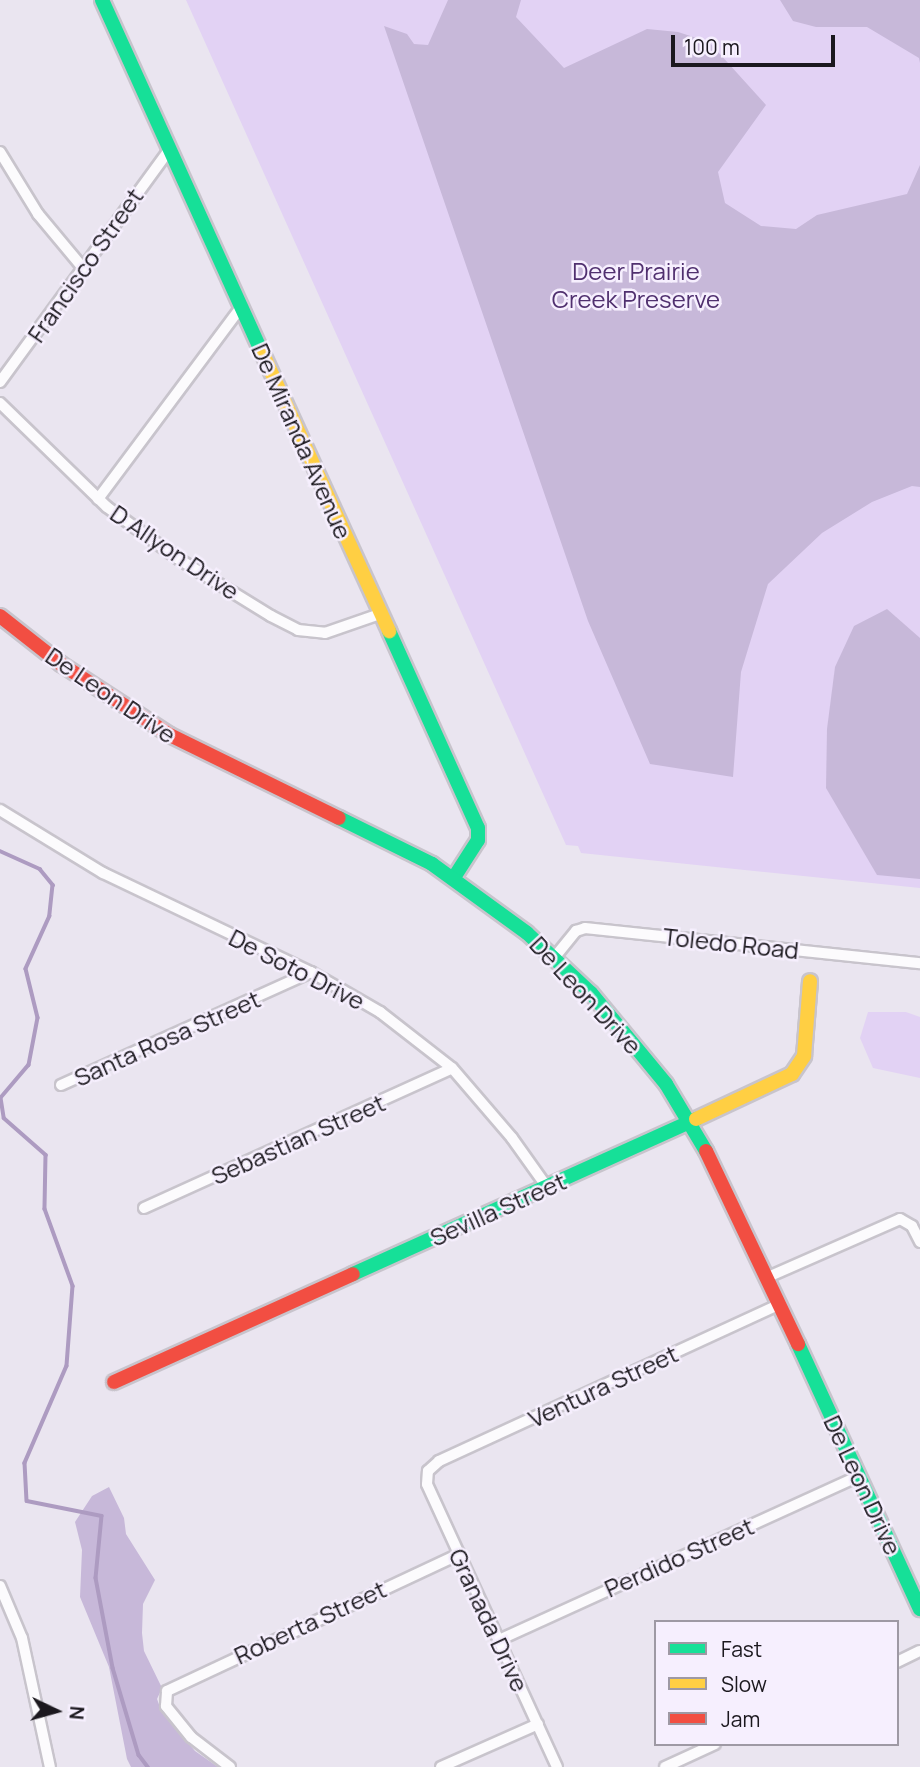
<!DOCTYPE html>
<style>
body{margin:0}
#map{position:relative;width:920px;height:1767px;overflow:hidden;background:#eae5f0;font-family:Manrope,sans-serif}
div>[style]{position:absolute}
.green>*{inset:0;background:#e2d2f4}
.forest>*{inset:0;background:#c7b8d9}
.stream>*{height:3.5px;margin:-1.75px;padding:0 1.75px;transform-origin:1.75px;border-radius:1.75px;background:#ad9bc1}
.roads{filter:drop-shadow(2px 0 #c8c4cc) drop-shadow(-2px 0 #c8c4cc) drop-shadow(0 2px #c8c4cc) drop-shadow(0 -2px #c8c4cc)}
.street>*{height:10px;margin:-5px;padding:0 5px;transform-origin:5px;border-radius:5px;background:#fcfbfd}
.fast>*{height:14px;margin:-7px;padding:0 7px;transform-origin:7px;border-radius:7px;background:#16e098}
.slow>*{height:14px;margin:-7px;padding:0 7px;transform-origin:7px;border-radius:7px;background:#ffcf43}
.jam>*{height:14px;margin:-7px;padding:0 7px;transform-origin:7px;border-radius:7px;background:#f24e42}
span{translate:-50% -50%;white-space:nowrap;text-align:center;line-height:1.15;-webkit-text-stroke:5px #f6effe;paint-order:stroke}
.street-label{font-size:24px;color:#1b181e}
.park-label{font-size:24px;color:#50306f}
.legend{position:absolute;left:654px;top:1620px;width:245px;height:126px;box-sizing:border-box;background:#f6effe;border:2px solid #9e99a4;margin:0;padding:9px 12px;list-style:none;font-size:21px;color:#1b181e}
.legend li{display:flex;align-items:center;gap:14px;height:35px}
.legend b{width:35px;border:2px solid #9e99a4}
.north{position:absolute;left:21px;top:1676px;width:70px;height:70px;-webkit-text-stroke:5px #f6effe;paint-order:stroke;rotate:95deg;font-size:19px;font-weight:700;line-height:28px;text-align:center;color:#1b181e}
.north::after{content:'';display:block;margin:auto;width:24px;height:32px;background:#1b181e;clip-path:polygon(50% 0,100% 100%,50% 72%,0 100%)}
.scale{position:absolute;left:671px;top:35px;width:164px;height:32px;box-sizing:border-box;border:4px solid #1b181e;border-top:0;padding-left:9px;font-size:21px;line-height:24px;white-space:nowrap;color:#1b181e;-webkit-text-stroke:5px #f6effe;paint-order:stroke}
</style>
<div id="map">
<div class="green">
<div style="clip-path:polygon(186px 0,920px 0,920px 888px,581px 853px,578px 846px,566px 845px)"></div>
<div style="clip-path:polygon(868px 1012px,906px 1012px,920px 1017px,920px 1078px,873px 1068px,860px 1038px)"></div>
</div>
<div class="forest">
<div style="clip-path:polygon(448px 0,521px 0,516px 17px,564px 68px,647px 29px,678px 32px,709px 42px,766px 105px,718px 172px,725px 203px,761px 226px,796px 229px,817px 215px,907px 194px,920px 165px,920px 487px,912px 486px,872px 502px,822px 533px,768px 584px,741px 672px,733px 777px,650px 764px,588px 621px,384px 26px,407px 34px,414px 44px,428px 45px)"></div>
<div style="clip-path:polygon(780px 0,920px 0,920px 63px,919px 58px,867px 27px,816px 27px,793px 21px)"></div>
<div style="clip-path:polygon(887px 609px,920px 638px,920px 879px,877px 875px,826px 788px,827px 729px,835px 667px,854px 626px)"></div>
<div style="clip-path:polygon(109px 1487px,124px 1518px,126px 1534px,155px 1580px,143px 1604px,142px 1633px,144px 1651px,162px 1688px,157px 1699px,161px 1710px,195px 1751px,218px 1767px,131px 1767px,127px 1759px,109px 1667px,80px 1597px,82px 1550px,75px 1522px,92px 1496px)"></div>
</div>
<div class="stream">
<div style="left:0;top:851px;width:44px;rotate:24.2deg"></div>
<div style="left:40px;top:869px;width:21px;rotate:51deg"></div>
<div style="left:53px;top:885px;width:31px;rotate:96deg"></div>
<div style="left:50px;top:916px;width:58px;rotate:114.4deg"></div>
<div style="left:26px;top:969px;width:50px;rotate:76.2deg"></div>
<div style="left:38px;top:1018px;width:48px;rotate:100.8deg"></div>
<div style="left:29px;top:1065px;width:43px;rotate:130.3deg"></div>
<div style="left:1px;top:1098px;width:20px;rotate:81deg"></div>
<div style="left:4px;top:1118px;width:56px;rotate:41.4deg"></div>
<div style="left:46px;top:1155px;width:54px;rotate:91.1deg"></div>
<div style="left:45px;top:1209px;width:82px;rotate:70deg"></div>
<div style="left:73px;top:1286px;width:80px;rotate:94.3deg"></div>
<div style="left:67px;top:1366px;width:106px;rotate:113.4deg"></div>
<div style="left:25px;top:1463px;width:38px;rotate:87deg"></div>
<div style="left:27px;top:1501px;width:76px;rotate:11.3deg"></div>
<div style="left:102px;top:1516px;width:62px;rotate:95.5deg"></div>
<div style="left:96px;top:1578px;width:92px;rotate:79.3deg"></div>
<div style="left:113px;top:1668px;width:91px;rotate:73.4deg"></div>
<div style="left:139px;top:1755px;width:15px;rotate:53deg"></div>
</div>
<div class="roads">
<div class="street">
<div style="left:0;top:152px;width:73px;rotate:58.5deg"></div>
<div style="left:38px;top:214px;width:70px;rotate:50.2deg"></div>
<div style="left:0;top:382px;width:288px;rotate:-53.9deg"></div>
<div style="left:0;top:403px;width:149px;rotate:44.2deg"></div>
<div style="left:107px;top:507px;width:87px;rotate:36.1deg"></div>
<div style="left:177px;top:558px;width:110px;rotate:31.7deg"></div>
<div style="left:271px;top:616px;width:30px;rotate:27deg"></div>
<div style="left:298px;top:630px;width:27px;rotate:6deg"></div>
<div style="left:325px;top:633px;width:58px;rotate:-19.1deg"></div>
<div style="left:98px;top:499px;width:239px;rotate:-53.3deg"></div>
<div style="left:0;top:810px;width:121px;rotate:31.5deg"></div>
<div style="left:103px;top:873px;width:230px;rotate:25.5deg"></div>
<div style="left:311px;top:972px;width:80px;rotate:30.1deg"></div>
<div style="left:380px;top:1012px;width:91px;rotate:37.9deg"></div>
<div style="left:452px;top:1068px;width:92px;rotate:49.4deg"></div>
<div style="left:512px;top:1138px;width:60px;rotate:54.5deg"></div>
<div style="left:554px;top:958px;width:35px;rotate:-51deg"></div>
<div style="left:576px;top:931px;width:9px;rotate:-18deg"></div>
<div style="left:585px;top:928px;width:337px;rotate:6deg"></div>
<div style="left:61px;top:1085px;width:274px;rotate:-24.3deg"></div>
<div style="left:144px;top:1208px;width:338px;rotate:-24.4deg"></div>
<div style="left:768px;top:1277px;width:144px;rotate:-23.7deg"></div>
<div style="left:900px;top:1219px;width:14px;rotate:30deg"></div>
<div style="left:912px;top:1226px;width:18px;rotate:63deg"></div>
<div style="left:0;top:1586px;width:56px;rotate:67.1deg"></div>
<div style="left:22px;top:1638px;width:132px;rotate:77.8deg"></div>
<div style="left:499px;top:1640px;width:396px;rotate:-24.5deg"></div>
<div style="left:897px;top:1662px;width:25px;rotate:-26deg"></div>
<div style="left:230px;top:1767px;width:49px;rotate:-142.4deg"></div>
<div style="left:191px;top:1737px;width:40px;rotate:-129deg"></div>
<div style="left:166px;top:1706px;width:15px;rotate:-86deg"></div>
<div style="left:167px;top:1691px;width:323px;rotate:-25.1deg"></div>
<div style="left:441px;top:1767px;width:106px;rotate:-23.9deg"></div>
<div style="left:557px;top:1767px;width:311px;rotate:-114.7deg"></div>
<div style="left:427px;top:1484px;width:13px;rotate:-86deg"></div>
<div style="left:428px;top:1471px;width:15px;rotate:-42deg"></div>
<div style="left:439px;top:1461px;width:376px;rotate:-24.7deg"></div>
<div style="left:665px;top:1767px;width:55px;rotate:-24.7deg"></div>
</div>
<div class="fast">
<div style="left:102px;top:0;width:387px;rotate:65.6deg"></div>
<div style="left:389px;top:631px;width:216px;rotate:65.7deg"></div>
<div style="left:478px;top:828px;width:12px;rotate:90deg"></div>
<div style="left:478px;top:840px;width:46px;rotate:122.7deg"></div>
<div style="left:339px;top:818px;width:104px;rotate:26.3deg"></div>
<div style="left:432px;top:864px;width:117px;rotate:36deg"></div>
<div style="left:527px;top:933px;width:88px;rotate:43.2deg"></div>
<div style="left:591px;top:993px;width:118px;rotate:50.5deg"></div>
<div style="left:666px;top:1084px;width:78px;rotate:59.2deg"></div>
<div style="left:353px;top:1274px;width:376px;rotate:-24.3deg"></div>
<div style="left:798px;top:1344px;width:292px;rotate:65.3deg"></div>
</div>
<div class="slow">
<div style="left:262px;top:352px;width:307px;rotate:65.5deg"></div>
<div style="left:696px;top:1119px;width:106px;rotate:-25.1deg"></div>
<div style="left:792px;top:1074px;width:22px;rotate:-56deg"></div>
<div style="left:804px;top:1056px;width:75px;rotate:-85.4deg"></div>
</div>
<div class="jam">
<div style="left:0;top:616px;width:78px;rotate:38.2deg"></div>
<div style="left:61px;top:664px;width:130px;rotate:33.1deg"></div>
<div style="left:170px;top:735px;width:188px;rotate:26.2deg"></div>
<div style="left:706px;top:1151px;width:214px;rotate:64.5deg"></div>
<div style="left:114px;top:1382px;width:262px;rotate:-24.3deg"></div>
</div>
</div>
<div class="street-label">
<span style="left:85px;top:265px;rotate:-55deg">Francisco Street</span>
<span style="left:302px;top:441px;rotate:66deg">De Miranda Avenue</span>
<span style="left:175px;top:552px;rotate:34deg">D Allyon Drive</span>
<span style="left:111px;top:695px;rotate:34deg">De Leon Drive</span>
<span style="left:731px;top:943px;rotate:6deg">Toledo Road</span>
<span style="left:297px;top:969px;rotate:27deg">De Soto Drive</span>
<span style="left:586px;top:995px;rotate:47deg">De Leon Drive</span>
<span style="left:167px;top:1038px;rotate:-24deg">Santa Rosa Street</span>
<span style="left:298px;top:1139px;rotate:-24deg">Sebastian Street</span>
<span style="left:498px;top:1209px;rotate:-24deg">Sevilla Street</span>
<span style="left:603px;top:1386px;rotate:-25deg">Ventura Street</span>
<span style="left:863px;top:1485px;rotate:65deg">De Leon Drive</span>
<span style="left:679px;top:1557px;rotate:-24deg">Perdido Street</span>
<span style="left:489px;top:1620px;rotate:65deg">Granada Drive</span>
<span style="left:310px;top:1622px;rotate:-25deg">Roberta Street</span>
</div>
<div class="park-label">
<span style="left:636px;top:285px">Deer Prairie<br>Creek Preserve</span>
</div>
<ul class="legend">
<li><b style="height:9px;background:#16e098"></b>Fast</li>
<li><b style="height:9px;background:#ffcf43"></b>Slow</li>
<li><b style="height:9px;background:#f24e42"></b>Jam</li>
</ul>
<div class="north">N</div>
<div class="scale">100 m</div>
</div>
